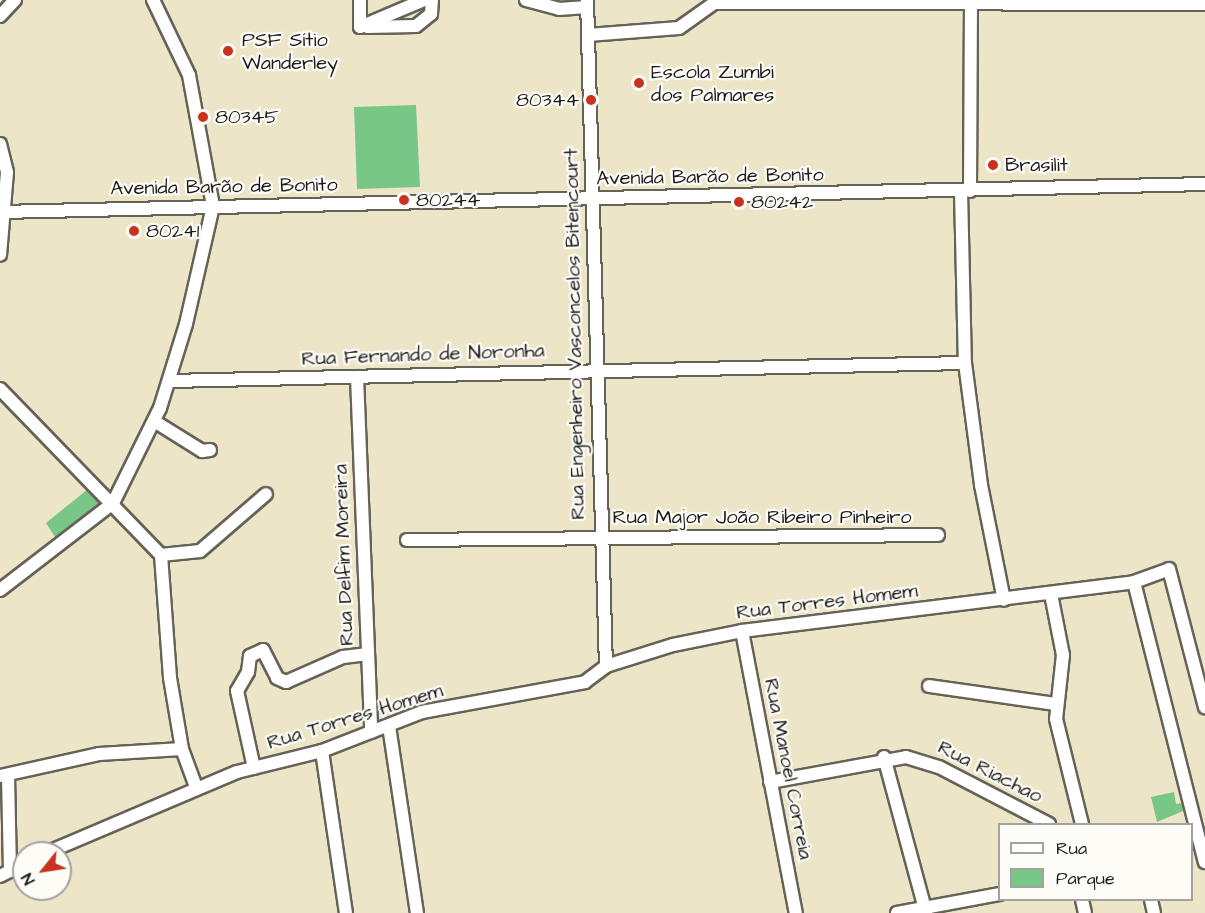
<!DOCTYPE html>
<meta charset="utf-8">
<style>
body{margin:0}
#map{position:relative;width:1205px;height:913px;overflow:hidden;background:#ede5c8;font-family:"Architects Daughter",sans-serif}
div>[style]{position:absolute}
.green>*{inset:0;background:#79c787}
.roads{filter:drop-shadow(2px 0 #656258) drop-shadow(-2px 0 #656258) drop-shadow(0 2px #656258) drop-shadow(0 -2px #656258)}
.minor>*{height:12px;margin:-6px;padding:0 6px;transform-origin:6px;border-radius:6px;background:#fff}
.dots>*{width:16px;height:16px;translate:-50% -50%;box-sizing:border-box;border:3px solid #fdfcf7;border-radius:50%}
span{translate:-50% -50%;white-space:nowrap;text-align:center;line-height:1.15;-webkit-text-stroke:4.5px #fdfcf7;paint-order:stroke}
.poi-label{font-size:20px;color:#1c1c1c}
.left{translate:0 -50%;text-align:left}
.right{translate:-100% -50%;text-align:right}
.street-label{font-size:20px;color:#1c1c1c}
.legend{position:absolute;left:998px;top:823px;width:195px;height:78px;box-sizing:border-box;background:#fdfcf7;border:2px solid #a3a29f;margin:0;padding:8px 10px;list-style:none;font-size:18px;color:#1c1c1c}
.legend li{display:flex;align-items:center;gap:12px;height:30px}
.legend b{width:30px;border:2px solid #a3a29f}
.north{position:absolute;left:12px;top:841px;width:60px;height:60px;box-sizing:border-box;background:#fdfcf7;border:2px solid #a3a29f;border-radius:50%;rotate:240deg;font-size:16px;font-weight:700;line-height:24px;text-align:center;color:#1c1c1c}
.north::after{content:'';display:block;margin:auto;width:21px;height:27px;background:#c8321e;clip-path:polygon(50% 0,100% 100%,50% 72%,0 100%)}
</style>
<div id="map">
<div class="green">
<div style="clip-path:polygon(416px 105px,420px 187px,357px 189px,354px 107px)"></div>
<div style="clip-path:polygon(88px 489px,104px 503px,59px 543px,46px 523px)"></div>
<div style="clip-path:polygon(1174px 792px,1176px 804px,1188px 802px,1188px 809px,1157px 822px,1151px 797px)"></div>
</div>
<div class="roads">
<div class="minor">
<div style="left:360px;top:0;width:27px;rotate:90deg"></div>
<div style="left:360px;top:27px;width:69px;rotate:-22.9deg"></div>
<div style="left:526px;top:0;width:34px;rotate:15deg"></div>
<div style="left:559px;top:9px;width:28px;rotate:-4deg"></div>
<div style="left:587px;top:0;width:666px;rotate:88.37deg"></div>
<div style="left:0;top:16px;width:22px;rotate:-47deg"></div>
<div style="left:367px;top:27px;width:49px;rotate:-1.2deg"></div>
<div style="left:416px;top:26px;width:19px;rotate:-39deg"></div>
<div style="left:431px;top:14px;width:14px;rotate:-86deg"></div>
<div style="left:588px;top:35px;width:91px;rotate:-4.4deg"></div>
<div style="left:679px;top:28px;width:43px;rotate:-35.5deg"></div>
<div style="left:714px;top:3px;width:491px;rotate:0.1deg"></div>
<div style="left:0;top:144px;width:29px;rotate:76deg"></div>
<div style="left:7px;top:172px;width:83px;rotate:94.8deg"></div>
<div style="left:961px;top:191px;width:172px;rotate:88.7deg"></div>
<div style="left:965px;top:363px;width:123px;rotate:82.5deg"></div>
<div style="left:981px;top:485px;width:117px;rotate:78.7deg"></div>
<div style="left:970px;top:191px;width:191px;rotate:-89.7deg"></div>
<div style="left:0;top:212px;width:1205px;rotate:-1.33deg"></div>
<div style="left:357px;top:377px;width:355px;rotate:87.7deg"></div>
<div style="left:170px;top:381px;width:795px;rotate:-1.3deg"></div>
<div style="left:0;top:389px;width:231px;rotate:45.9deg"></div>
<div style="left:161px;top:555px;width:123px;rotate:85.8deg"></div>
<div style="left:170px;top:678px;width:72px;rotate:80.4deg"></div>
<div style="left:182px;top:749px;width:40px;rotate:69.8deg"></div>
<div style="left:154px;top:421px;width:57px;rotate:32deg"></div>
<div style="left:202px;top:451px;width:8px;rotate:-7deg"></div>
<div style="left:407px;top:540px;width:531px;rotate:-0.54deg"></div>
<div style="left:161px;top:555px;width:39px;rotate:-6deg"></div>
<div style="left:200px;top:551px;width:87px;rotate:-40.8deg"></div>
<div style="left:1134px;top:582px;width:289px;rotate:75.8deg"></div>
<div style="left:0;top:590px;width:143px;rotate:-37.6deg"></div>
<div style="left:113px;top:503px;width:106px;rotate:-63.7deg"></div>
<div style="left:160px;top:408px;width:88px;rotate:-72.8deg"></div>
<div style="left:186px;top:324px;width:121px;rotate:-77.1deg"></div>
<div style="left:213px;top:206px;width:133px;rotate:-100.4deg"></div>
<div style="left:189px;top:75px;width:83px;rotate:-115.6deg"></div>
<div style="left:1051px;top:594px;width:62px;rotate:78.9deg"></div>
<div style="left:1063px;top:655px;width:64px;rotate:96.2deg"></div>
<div style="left:1056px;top:719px;width:108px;rotate:76.1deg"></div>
<div style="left:742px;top:631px;width:287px;rotate:79.2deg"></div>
<div style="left:929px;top:686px;width:127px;rotate:8.1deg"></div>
<div style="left:389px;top:726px;width:189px;rotate:81.5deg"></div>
<div style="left:322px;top:751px;width:164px;rotate:81.6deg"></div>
<div style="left:884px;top:757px;width:162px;rotate:74.9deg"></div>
<div style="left:254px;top:768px;width:79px;rotate:-102.4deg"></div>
<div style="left:237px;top:691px;width:22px;rotate:-60deg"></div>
<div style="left:248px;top:672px;width:16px;rotate:-83deg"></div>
<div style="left:250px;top:656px;width:14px;rotate:-25deg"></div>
<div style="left:263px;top:650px;width:31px;rotate:63deg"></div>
<div style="left:277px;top:678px;width:10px;rotate:24deg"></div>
<div style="left:286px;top:682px;width:62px;rotate:-23.7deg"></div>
<div style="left:343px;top:657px;width:25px;rotate:-7deg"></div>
<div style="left:0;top:776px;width:101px;rotate:-12.5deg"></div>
<div style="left:99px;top:754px;width:83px;rotate:-3.4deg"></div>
<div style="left:8px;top:776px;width:95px;rotate:88.8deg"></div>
<div style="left:770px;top:782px;width:138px;rotate:-10.4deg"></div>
<div style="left:906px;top:757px;width:34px;rotate:17deg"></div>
<div style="left:939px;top:767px;width:124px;rotate:27.4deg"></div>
<div style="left:46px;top:853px;width:207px;rotate:-23deg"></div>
<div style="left:237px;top:772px;width:88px;rotate:-13.9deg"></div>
<div style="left:322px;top:751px;width:107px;rotate:-21.3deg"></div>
<div style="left:422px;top:712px;width:166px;rotate:-10.4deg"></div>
<div style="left:585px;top:682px;width:26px;rotate:-37deg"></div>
<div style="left:606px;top:666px;width:70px;rotate:-17.4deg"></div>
<div style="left:673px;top:645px;width:70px;rotate:-11.5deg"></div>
<div style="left:742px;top:631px;width:395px;rotate:-7.1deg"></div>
<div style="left:1134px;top:582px;width:37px;rotate:-20deg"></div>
<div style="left:1169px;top:569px;width:143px;rotate:75.4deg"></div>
<div style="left:0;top:876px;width:27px;rotate:-27deg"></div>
<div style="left:1082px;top:900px;width:13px;rotate:77deg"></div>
<div style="left:1151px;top:900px;width:13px;rotate:77deg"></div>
<div style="left:897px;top:913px;width:105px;rotate:-10.5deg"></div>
</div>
</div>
<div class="dots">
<div style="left:228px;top:51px;background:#c8321e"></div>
<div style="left:639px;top:83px;background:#c8321e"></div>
<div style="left:591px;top:100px;background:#c8321e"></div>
<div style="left:203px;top:117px;background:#c8321e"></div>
<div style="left:993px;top:165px;background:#c8321e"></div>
<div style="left:404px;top:200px;background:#c8321e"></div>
<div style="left:739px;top:202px;background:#c8321e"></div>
<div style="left:134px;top:231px;background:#c8321e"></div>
</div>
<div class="poi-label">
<span class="left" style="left:242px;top:52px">PSF Sítio<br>Wanderley</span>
<span class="left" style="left:651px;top:84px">Escola Zumbi<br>dos Palmares</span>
<span class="right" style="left:579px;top:100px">80344</span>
<span class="left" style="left:215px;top:117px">80345</span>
<span class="left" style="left:1005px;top:165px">Brasilit</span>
<span class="left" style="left:416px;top:200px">80244</span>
<span class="left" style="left:751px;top:202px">80242</span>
<span class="left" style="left:146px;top:231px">80241</span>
</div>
<div class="street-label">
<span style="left:710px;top:177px;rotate:-1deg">Avenida Barão de Bonito</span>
<span style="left:224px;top:187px;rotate:-1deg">Avenida Barão de Bonito</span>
<span style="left:575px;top:334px;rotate:-91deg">Rua Engenheiro Vasconcelos Bitencourt</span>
<span style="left:423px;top:355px;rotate:-2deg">Rua Fernando de Noronha</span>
<span style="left:762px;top:517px">Rua Major João Ribeiro Pinheiro</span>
<span style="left:344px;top:555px;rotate:-92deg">Rua Delfim Moreira</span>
<span style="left:827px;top:602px;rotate:-7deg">Rua Torres Homem</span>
<span style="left:355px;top:717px;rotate:-17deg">Rua Torres Homem</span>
<span style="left:788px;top:769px;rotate:79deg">Rua Manoel Correia</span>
<span style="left:990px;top:772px;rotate:27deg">Rua Riachao</span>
</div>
<ul class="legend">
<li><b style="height:8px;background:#fff"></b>Rua</li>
<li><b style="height:16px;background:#79c787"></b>Parque</li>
</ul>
<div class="north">N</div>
</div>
